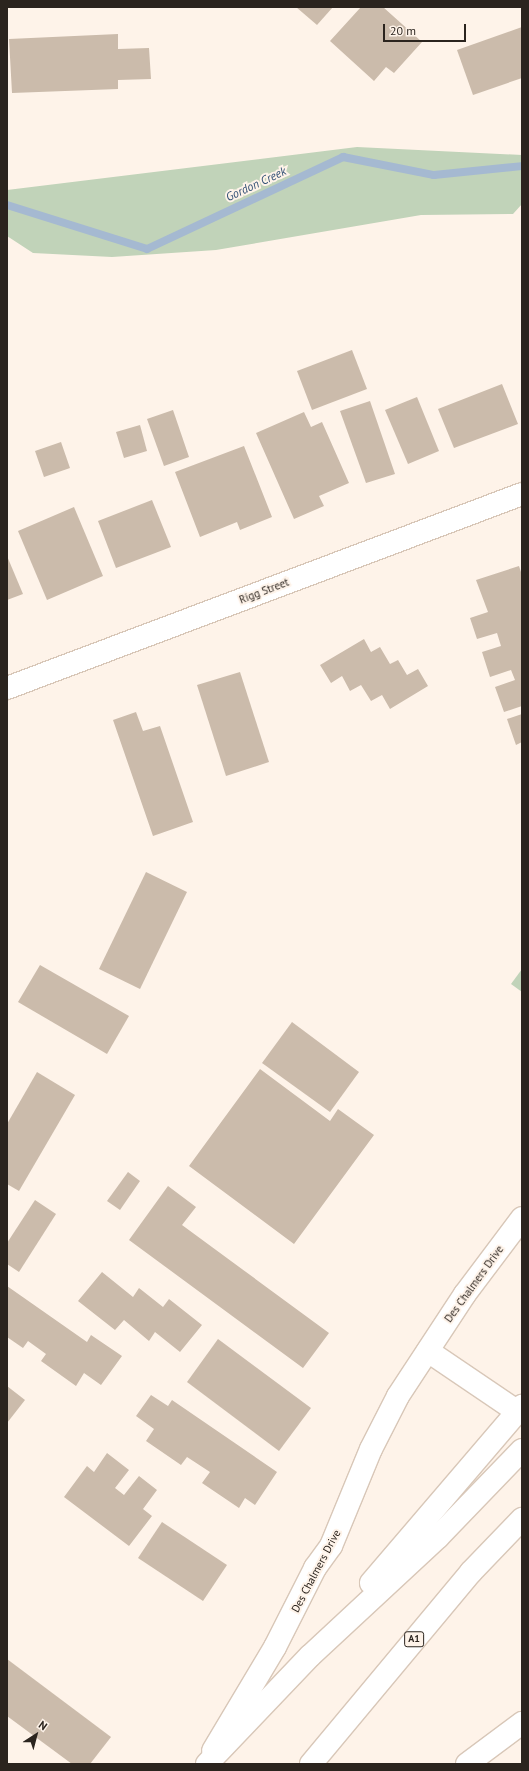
<!DOCTYPE html>
<style>
body{margin:0}
#map{position:relative;width:529px;height:1771px;overflow:hidden;background:#fef3e9;font-family:"PT Sans",sans-serif}
div>[style]{position:absolute}
.green>*{inset:0;background:#c1d3b9}
.stream>*{height:8px;margin:-4px;padding:0 4px;transform-origin:4px;border-radius:4px;background:#a5b9d1}
.building>*{inset:0;background:#cbbbab}
.roads{filter:drop-shadow(1px 0 #d8c7b8) drop-shadow(-1px 0 #d8c7b8) drop-shadow(0 1px #d8c7b8) drop-shadow(0 -1px #d8c7b8)}
.minor>*{height:22px;margin:-11px;padding:0 11px;transform-origin:11px;border-radius:11px;background:#fff}
.major>*{height:22px;margin:-11px;padding:0 11px;transform-origin:11px;border-radius:11px;background:#fff}
.highway>*{height:22px;margin:-11px;padding:0 11px;transform-origin:11px;border-radius:11px;background:#fff}
span{translate:-50% -50%;white-space:nowrap;text-align:center;line-height:1.15;-webkit-text-stroke:4px #fef3e9;paint-order:stroke}
.shield-label span{padding:1px 3px;background:#fef3e9;border:1px solid;border-radius:3px;-webkit-text-stroke-width:0}
.shield-label{font-size:10px;color:#2b241e;font-weight:700}
.street-label{font-size:11px;color:#2b241e}
.water-label{font-size:12px;color:#335176;font-style:italic}
.frame{position:absolute;inset:0;border:8px solid #2b241e;pointer-events:none}
.north{position:absolute;left:16px;top:1715px;width:40px;height:40px;-webkit-text-stroke:3px #fef3e9;paint-order:stroke;rotate:36deg;font-size:11px;font-weight:700;line-height:16px;text-align:center;color:#2b241e}
.north::after{content:'';display:block;margin:auto;width:14px;height:18px;background:#2b241e;clip-path:polygon(50% 0,100% 100%,50% 72%,0 100%)}
.scale{position:absolute;left:383px;top:24px;width:83px;height:18px;box-sizing:border-box;border:2px solid #2b241e;border-top:0;padding-left:5px;font-size:12px;line-height:14px;white-space:nowrap;color:#2b241e;-webkit-text-stroke:3px #fef3e9;paint-order:stroke}
</style>
<div id="map">
<div class="green">
<div style="clip-path:polygon(357px 147px,522px 155px,522px 204px,513px 214px,421px 215px,216px 250px,112px 257px,33px 253px,7px 236px,7px 190px)"></div>
<div style="clip-path:polygon(522px 969px,522px 992px,511px 984px)"></div>
</div>
<div class="stream">
<div style="left:7px;top:205px;width:147px;rotate:17.4deg"></div>
<div style="left:147px;top:249px;width:217px;rotate:-25.1deg"></div>
<div style="left:343px;top:157px;width:93px;rotate:11.2deg"></div>
<div style="left:434px;top:175px;width:88px;rotate:-5.8deg"></div>
</div>
<div class="building">
<div style="clip-path:polygon(296px 7px,333px 7px,317px 25px)"></div>
<div style="clip-path:polygon(361px 7px,383px 7px,422px 42px,394px 73px,386px 67px,374px 81px,330px 41px)"></div>
<div style="clip-path:polygon(522px 27px,522px 78px,473px 95px,457px 50px)"></div>
<div style="clip-path:polygon(118px 34px,118px 49px,149px 48px,151px 79px,118px 80px,118px 89px,12px 93px,9px 39px)"></div>
<div style="clip-path:polygon(352px 350px,367px 389px,312px 410px,297px 371px)"></div>
<div style="clip-path:polygon(502px 384px,518px 424px,454px 448px,438px 409px)"></div>
<div style="clip-path:polygon(417px 397px,439px 451px,408px 464px,385px 410px)"></div>
<div style="clip-path:polygon(370px 401px,395px 474px,366px 483px,340px 411px)"></div>
<div style="clip-path:polygon(173px 410px,189px 457px,164px 466px,147px 419px)"></div>
<div style="clip-path:polygon(304px 412px,311px 427px,322px 422px,349px 483px,319px 496px,324px 506px,294px 519px,256px 433px)"></div>
<div style="clip-path:polygon(140px 425px,147px 451px,124px 458px,116px 432px)"></div>
<div style="clip-path:polygon(61px 442px,70px 468px,44px 477px,35px 451px)"></div>
<div style="clip-path:polygon(244px 446px,272px 517px,240px 530px,237px 522px,200px 537px,175px 472px)"></div>
<div style="clip-path:polygon(152px 500px,171px 547px,116px 568px,98px 521px)"></div>
<div style="clip-path:polygon(74px 507px,103px 576px,47px 600px,18px 531px)"></div>
<div style="clip-path:polygon(7px 556px,23px 594px,7px 600px)"></div>
<div style="clip-path:polygon(519px 566px,522px 575px,522px 706px,504px 712px,495px 687px,515px 680px,511px 670px,490px 677px,482px 652px,501px 646px,497px 633px,477px 639px,470px 618px,488px 612px,476px 580px)"></div>
<div style="clip-path:polygon(364px 639px,371px 652px,380px 647px,390px 664px,398px 660px,407px 675px,418px 669px,428px 686px,390px 709px,382px 695px,371px 701px,361px 685px,350px 691px,342px 676px,331px 683px,320px 665px)"></div>
<div style="clip-path:polygon(240px 672px,269px 762px,226px 776px,197px 685px)"></div>
<div style="clip-path:polygon(136px 712px,143px 731px,160px 726px,193px 822px,153px 836px,113px 720px)"></div>
<div style="clip-path:polygon(522px 714px,522px 742px,516px 745px,507px 719px)"></div>
<div style="clip-path:polygon(146px 872px,187px 892px,140px 989px,99px 969px)"></div>
<div style="clip-path:polygon(40px 965px,129px 1016px,107px 1054px,18px 1002px)"></div>
<div style="clip-path:polygon(292px 1022px,359px 1072px,330px 1112px,262px 1063px)"></div>
<div style="clip-path:polygon(260px 1069px,330px 1121px,338px 1109px,374px 1135px,294px 1244px,189px 1166px)"></div>
<div style="clip-path:polygon(37px 1072px,75px 1095px,19px 1191px,7px 1184px,7px 1124px)"></div>
<div style="clip-path:polygon(128px 1172px,140px 1181px,120px 1210px,107px 1201px)"></div>
<div style="clip-path:polygon(168px 1186px,196px 1207px,182px 1225px,329px 1333px,303px 1368px,129px 1240px)"></div>
<div style="clip-path:polygon(35px 1200px,56px 1214px,19px 1272px,7px 1264px,7px 1243px)"></div>
<div style="clip-path:polygon(102px 1272px,133px 1297px,139px 1288px,163px 1307px,169px 1299px,202px 1325px,180px 1352px,155px 1332px,149px 1341px,124px 1320px,115px 1330px,78px 1301px)"></div>
<div style="clip-path:polygon(7px 1286px,87px 1342px,91px 1335px,122px 1356px,101px 1385px,84px 1373px,76px 1386px,41px 1361px,46px 1354px,28px 1341px,23px 1348px,7px 1337px)"></div>
<div style="clip-path:polygon(218px 1339px,311px 1408px,279px 1451px,187px 1382px)"></div>
<div style="clip-path:polygon(7px 1386px,25px 1400px,7px 1423px)"></div>
<div style="clip-path:polygon(151px 1395px,168px 1406px,172px 1400px,277px 1472px,255px 1505px,245px 1498px,239px 1508px,202px 1483px,210px 1472px,187px 1457px,181px 1465px,146px 1441px,154px 1429px,136px 1416px)"></div>
<div style="clip-path:polygon(107px 1453px,129px 1470px,115px 1488px,124px 1495px,139px 1476px,157px 1490px,143px 1509px,152px 1516px,129px 1546px,64px 1497px,87px 1466px,94px 1472px)"></div>
<div style="clip-path:polygon(162px 1522px,227px 1565px,203px 1601px,138px 1558px)"></div>
<div style="clip-path:polygon(7px 1659px,111px 1737px,90px 1764px,72px 1764px,7px 1716px)"></div>
</div>
<div class="roads">
<div class="minor">
<div style="left:7px;top:688px;width:550px;rotate:-20.64deg"></div>
<div style="left:428px;top:1351px;width:109px;rotate:34.1deg"></div>
<div style="left:213px;top:1751px;width:121px;rotate:-59.2deg"></div>
<div style="left:275px;top:1647px;width:89px;rotate:-63.1deg"></div>
<div style="left:315px;top:1568px;width:27px;rotate:-54deg"></div>
<div style="left:331px;top:1546px;width:105px;rotate:-67.6deg"></div>
<div style="left:371px;top:1449px;width:59px;rotate:-63deg"></div>
<div style="left:398px;top:1396px;width:122px;rotate:-56.7deg"></div>
<div style="left:465px;top:1294px;width:95px;rotate:-53.1deg"></div>
</div>
<div class="major">
<div style="left:371px;top:1583px;width:233px;rotate:-49.5deg"></div>
<div style="left:207px;top:1764px;width:149px;rotate:-46.4deg"></div>
<div style="left:310px;top:1656px;width:175px;rotate:-42.9deg"></div>
<div style="left:438px;top:1537px;width:121px;rotate:-46deg"></div>
</div>
<div class="highway">
<div style="left:311px;top:1764px;width:250px;rotate:-50.2deg"></div>
<div style="left:471px;top:1572px;width:74px;rotate:-46.1deg"></div>
<div style="left:467px;top:1764px;width:69px;rotate:-36.7deg"></div>
</div>
</div>
<div class="shield-label">
<span style="left:414px;top:1639px">A1</span>
</div>
<div class="street-label">
<span style="left:264px;top:591px;rotate:-21deg">Rigg Street</span>
<span style="left:474px;top:1284px;rotate:-54deg">Des Chalmers Drive</span>
<span style="left:316px;top:1571px;rotate:-62deg">Des Chalmers Drive</span>
</div>
<div class="water-label">
<span style="left:256px;top:184px;rotate:-25deg">Gordon Creek</span>
</div>
<div class="frame"></div>
<div class="north">N</div>
<div class="scale">20 m</div>
</div>
